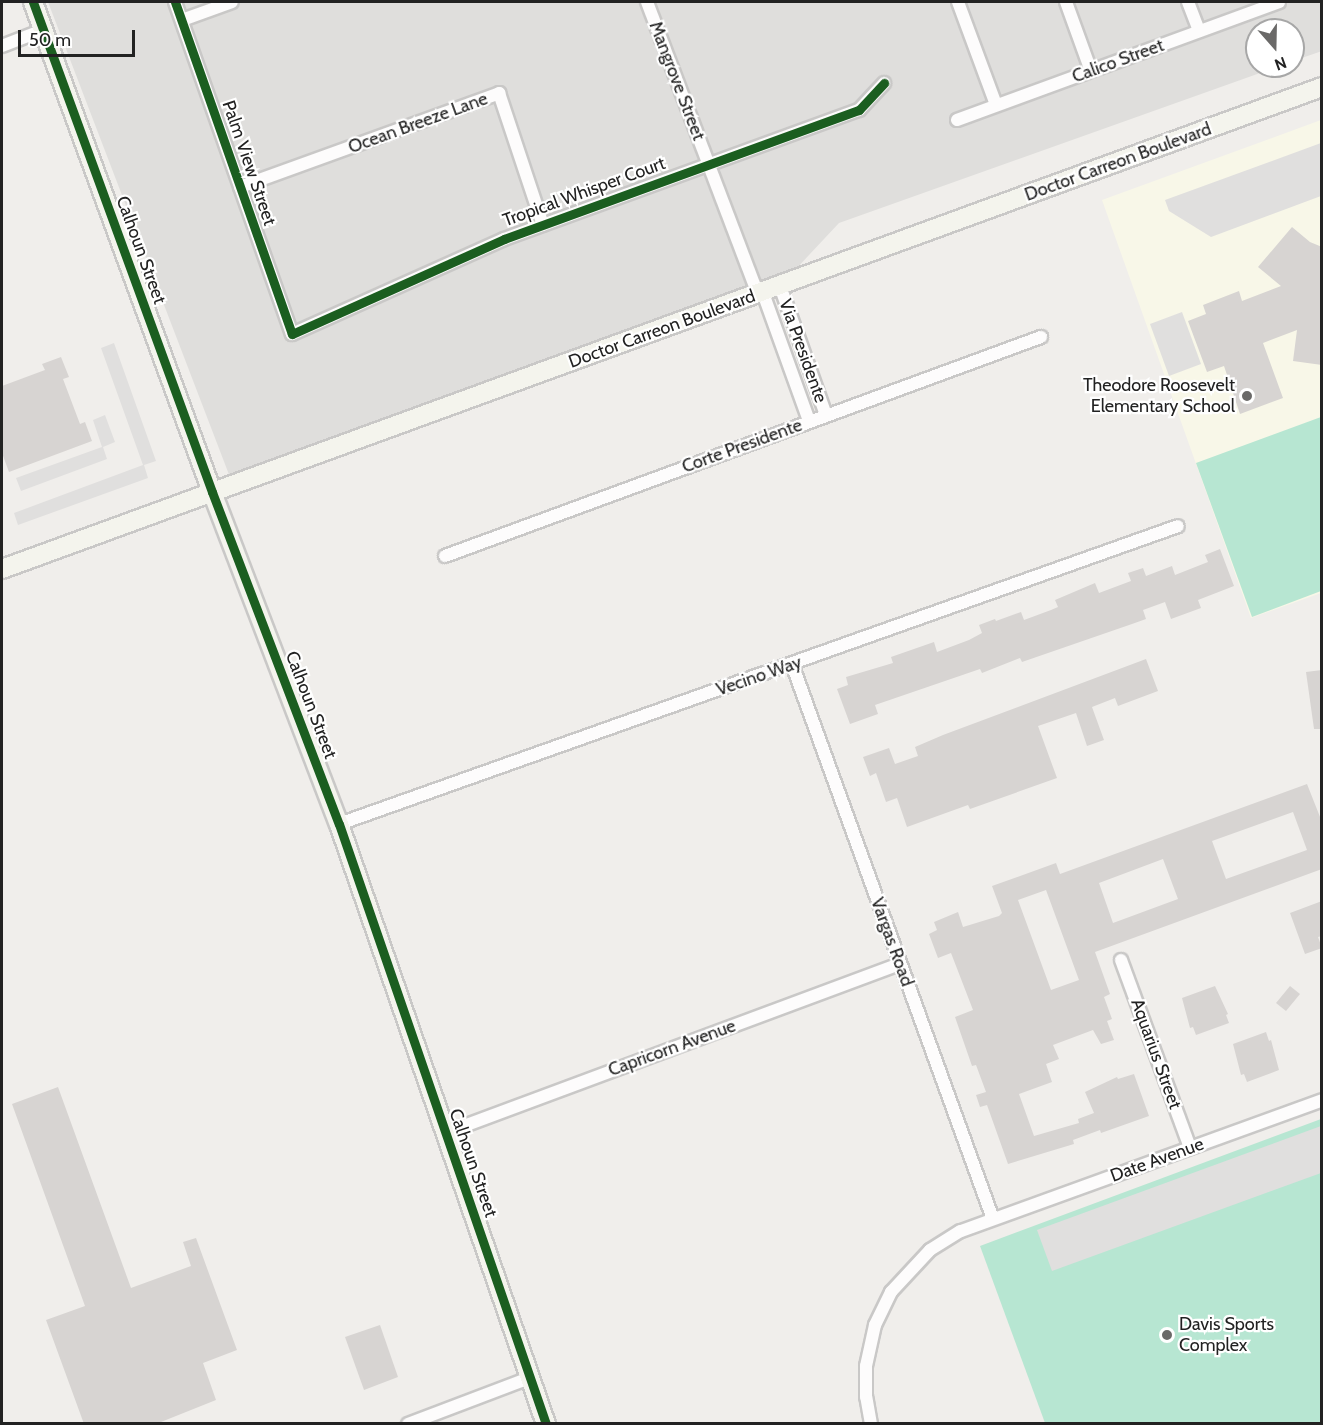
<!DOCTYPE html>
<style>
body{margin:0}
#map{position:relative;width:1323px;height:1425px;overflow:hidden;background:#f0eeeb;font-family:Cabin,sans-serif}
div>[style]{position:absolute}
.residential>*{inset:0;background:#dfdedc}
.education>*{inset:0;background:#f8f7e8}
.pitch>*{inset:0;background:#b7e6d2}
.parking>*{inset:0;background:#e0dfde}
.building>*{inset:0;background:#d7d4d2}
.roads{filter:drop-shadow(2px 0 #c9c8c7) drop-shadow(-2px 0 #c9c8c7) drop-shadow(0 2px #c9c8c7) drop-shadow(0 -2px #c9c8c7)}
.street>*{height:12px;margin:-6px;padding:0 6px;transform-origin:6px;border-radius:6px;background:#fdfcfc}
.secondary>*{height:18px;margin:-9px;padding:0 9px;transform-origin:9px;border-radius:9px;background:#f4f4ed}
.cycleway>*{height:9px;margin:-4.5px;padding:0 4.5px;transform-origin:4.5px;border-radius:4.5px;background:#1b5e20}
.dots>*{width:16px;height:16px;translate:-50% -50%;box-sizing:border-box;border:3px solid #fff;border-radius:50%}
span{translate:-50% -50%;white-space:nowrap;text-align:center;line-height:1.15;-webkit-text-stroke:4.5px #fff;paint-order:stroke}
.street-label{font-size:18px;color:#222}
.poi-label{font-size:18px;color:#222}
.right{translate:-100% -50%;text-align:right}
.left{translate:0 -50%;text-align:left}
.frame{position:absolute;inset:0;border:3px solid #222;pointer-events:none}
.north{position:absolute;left:1245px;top:18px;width:60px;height:60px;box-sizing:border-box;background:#fff;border:2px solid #a7a7a7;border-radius:50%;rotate:160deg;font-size:16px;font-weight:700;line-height:24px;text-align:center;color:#222}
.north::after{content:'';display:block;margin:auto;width:21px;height:27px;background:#6a6968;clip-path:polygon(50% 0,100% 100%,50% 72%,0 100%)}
.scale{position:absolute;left:18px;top:30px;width:117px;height:27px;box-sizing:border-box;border:3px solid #222;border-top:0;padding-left:8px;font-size:18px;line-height:21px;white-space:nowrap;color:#222;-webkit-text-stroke:4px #fff;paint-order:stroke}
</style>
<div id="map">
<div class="residential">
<div style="clip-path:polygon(48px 2px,1321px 2px,1322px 51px,1293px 61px,1293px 30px,1257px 30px,1257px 66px,1280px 66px,839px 223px,780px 286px,233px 485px)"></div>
</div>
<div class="education">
<div style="clip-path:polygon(1321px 120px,1321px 593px,1251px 618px,1102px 200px)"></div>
</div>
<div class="pitch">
<div style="clip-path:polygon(1321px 417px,1321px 591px,1252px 617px,1196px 463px)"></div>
<div style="clip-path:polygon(1321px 1119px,1321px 1423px,1045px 1423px,980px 1246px)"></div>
</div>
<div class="parking">
<div style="clip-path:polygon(1321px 143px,1321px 196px,1211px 237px,1169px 211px,1165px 200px)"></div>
<div style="clip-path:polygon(1182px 312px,1201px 364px,1169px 376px,1150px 324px)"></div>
<div style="clip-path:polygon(114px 343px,156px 461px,144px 465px,148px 478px,18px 525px,14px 513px,143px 465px,101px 348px)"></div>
<div style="clip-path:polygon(105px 415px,115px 442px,103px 447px,107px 459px,21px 491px,16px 478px,102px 447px,93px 420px)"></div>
<div style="clip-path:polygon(1321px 1126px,1321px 1173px,1052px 1271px,1037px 1230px)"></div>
</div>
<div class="building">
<div style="clip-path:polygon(1292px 227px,1310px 242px,1322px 247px,1322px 365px,1293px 361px,1297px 330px,1263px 343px,1283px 398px,1240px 414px,1224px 366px,1207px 372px,1188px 321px,1206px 314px,1203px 305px,1239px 291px,1242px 301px,1281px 286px,1258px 267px)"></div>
<div style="clip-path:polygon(61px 357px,69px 377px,63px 379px,80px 424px,85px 422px,92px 441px,9px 472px,2px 453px,2px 386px,45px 370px,42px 364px)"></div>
<div style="clip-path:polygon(1220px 549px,1234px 586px,1198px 600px,1201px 608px,1171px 619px,1165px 602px,1143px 610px,1146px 619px,1132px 624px,1022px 662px,1020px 658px,982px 673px,980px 669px,875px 705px,878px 714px,850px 724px,837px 689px,848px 685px,846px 677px,893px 663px,891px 657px,934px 642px,937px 652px,969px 640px,982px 633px,979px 625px,995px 619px,996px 621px,1021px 612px,1024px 620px,1051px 610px,1058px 607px,1055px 600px,1095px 583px,1099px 593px,1131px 581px,1128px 573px,1143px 568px,1146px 576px,1172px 566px,1175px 575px,1208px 562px,1205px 555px)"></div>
<div style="clip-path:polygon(1146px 659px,1158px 691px,1118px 706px,1115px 698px,1092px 707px,1104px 740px,1087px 746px,1076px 713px,1038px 726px,1057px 778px,970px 809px,968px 805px,907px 827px,897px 798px,886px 802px,876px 773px,870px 776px,863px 757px,889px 748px,895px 764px,918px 756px,915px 747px,943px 735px)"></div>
<div style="clip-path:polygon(1322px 670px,1322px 729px,1314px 729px,1306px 672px)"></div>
<div style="clip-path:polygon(evenodd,1307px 784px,1322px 822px,1322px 869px,1095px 952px,1110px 994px,1104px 997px,1112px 1019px,1107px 1021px,1114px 1040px,1101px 1044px,1093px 1030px,1053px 1045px,1059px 1059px,1046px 1064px,1052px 1082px,1019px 1094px,1034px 1136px,1079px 1123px,1078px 1119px,1094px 1113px,1085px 1092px,1117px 1077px,1118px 1079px,1134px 1074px,1149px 1116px,1101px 1133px,1100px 1130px,1073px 1140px,1074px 1144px,1008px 1164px,987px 1105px,980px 1107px,976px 1095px,986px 1092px,976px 1065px,972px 1066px,955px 1017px,973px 1010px,951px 953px,938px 958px,929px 934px,937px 930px,934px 922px,958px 912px,963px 927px,999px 916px,1002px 913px,992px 886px,1056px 863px,1060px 874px,1307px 784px,1293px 812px,1307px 850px,1226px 879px,1212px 841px,1293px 812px,1307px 784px,1163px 859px,1178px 899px,1113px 923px,1099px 883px,1163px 859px,1307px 784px,1046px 890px,1079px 980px,1051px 990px,1018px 900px,1046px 890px)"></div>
<div style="clip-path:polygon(1322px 901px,1322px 936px,1318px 937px,1322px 948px,1305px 954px,1290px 913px)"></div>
<div style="clip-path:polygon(1215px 986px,1228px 1014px,1226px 1015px,1229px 1023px,1196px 1035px,1193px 1027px,1190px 1028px,1182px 998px)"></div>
<div style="clip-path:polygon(1290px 986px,1300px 994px,1286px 1011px,1276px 1003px)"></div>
<div style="clip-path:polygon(1266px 1032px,1269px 1041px,1271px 1040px,1279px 1070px,1247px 1082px,1244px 1074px,1241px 1075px,1233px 1044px)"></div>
<div style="clip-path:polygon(58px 1087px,131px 1288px,191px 1266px,183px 1242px,196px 1238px,237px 1350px,203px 1363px,216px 1400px,156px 1424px,84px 1424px,46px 1320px,85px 1306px,12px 1104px)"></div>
<div style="clip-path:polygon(380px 1325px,398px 1377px,364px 1390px,345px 1337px)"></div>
</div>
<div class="roads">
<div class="street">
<div style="left:175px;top:2px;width:352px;rotate:70.6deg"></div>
<div style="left:292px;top:334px;width:232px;rotate:-24.1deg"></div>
<div style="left:504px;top:239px;width:378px;rotate:-20deg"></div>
<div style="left:859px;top:110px;width:37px;rotate:-47deg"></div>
<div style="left:647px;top:2px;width:312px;rotate:69.2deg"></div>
<div style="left:958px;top:2px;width:110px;rotate:69.7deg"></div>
<div style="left:1066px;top:2px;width:73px;rotate:70.1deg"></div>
<div style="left:1188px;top:2px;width:31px;rotate:69deg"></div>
<div style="left:182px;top:20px;width:53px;rotate:-19.8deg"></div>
<div style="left:2px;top:46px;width:44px;rotate:-21.3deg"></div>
<div style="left:957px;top:120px;width:343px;rotate:-20.1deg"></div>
<div style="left:240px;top:187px;width:276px;rotate:-19.9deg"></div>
<div style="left:499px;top:93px;width:139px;rotate:71.6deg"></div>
<div style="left:780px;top:286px;width:137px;rotate:70.4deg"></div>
<div style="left:763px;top:293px;width:136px;rotate:70.2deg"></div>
<div style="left:445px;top:556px;width:635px;rotate:-20.18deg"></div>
<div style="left:792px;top:664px;width:590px;rotate:70.09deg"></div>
<div style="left:339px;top:824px;width:890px;rotate:-19.55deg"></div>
<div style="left:1121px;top:960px;width:200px;rotate:69.8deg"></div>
<div style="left:445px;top:1133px;width:485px;rotate:-20.4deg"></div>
<div style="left:408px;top:1424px;width:129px;rotate:-20.8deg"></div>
<div style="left:871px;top:1424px;width:27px;rotate:-100deg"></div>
<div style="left:866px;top:1397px;width:31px;rotate:-90deg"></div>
<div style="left:866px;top:1366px;width:42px;rotate:-77.6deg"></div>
<div style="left:875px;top:1325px;width:37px;rotate:-64deg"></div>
<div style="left:891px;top:1292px;width:57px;rotate:-47.1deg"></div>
<div style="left:930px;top:1250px;width:36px;rotate:-32deg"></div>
<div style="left:961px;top:1231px;width:384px;rotate:-19.9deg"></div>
</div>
<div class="secondary">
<div style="left:33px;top:2px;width:522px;rotate:69.93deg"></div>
<div style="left:212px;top:492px;width:355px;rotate:69.1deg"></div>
<div style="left:339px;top:824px;width:635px;rotate:70.97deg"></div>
<div style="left:2px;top:569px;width:1405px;rotate:-20.06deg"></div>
</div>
</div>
<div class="cycleway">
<div style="left:33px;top:2px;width:522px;rotate:69.93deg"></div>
<div style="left:212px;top:492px;width:355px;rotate:69.1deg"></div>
<div style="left:339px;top:824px;width:635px;rotate:70.97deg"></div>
<div style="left:175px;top:2px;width:352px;rotate:70.6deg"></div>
<div style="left:292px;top:334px;width:232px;rotate:-24.1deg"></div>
<div style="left:504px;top:239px;width:378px;rotate:-20deg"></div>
<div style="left:859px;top:110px;width:37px;rotate:-47deg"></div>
</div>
<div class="dots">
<div style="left:1247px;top:396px;background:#6a6968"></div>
<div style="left:1167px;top:1335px;background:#6a6968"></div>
</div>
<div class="street-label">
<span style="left:1118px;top:61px;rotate:-20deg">Calico Street</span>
<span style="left:677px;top:81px;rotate:69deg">Mangrove Street</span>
<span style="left:418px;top:123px;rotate:-20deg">Ocean Breeze Lane</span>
<span style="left:1118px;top:162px;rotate:-20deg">Doctor Carreon Boulevard</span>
<span style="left:249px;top:163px;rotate:71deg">Palm View Street</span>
<span style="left:584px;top:192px;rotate:-20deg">Tropical Whisper Court</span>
<span style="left:141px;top:250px;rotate:70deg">Calhoun Street</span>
<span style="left:662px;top:329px;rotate:-20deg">Doctor Carreon Boulevard</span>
<span style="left:803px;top:351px;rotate:70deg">Via Presidente</span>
<span style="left:742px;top:446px;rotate:-20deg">Corte Presidente</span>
<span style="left:759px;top:676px;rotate:-19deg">Vecino Way</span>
<span style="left:311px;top:705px;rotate:69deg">Calhoun Street</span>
<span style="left:892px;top:942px;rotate:70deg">Vargas Road</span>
<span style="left:672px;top:1048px;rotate:-20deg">Capricorn Avenue</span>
<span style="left:1156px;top:1054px;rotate:70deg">Aquarius Street</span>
<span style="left:1157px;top:1160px;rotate:-20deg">Date Avenue</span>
<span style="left:473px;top:1163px;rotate:71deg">Calhoun Street</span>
</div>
<div class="poi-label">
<span class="right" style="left:1235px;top:396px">Theodore Roosevelt<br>Elementary School</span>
<span class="left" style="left:1179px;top:1335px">Davis Sports<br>Complex</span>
</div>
<div class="frame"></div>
<div class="north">N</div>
<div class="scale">50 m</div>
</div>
